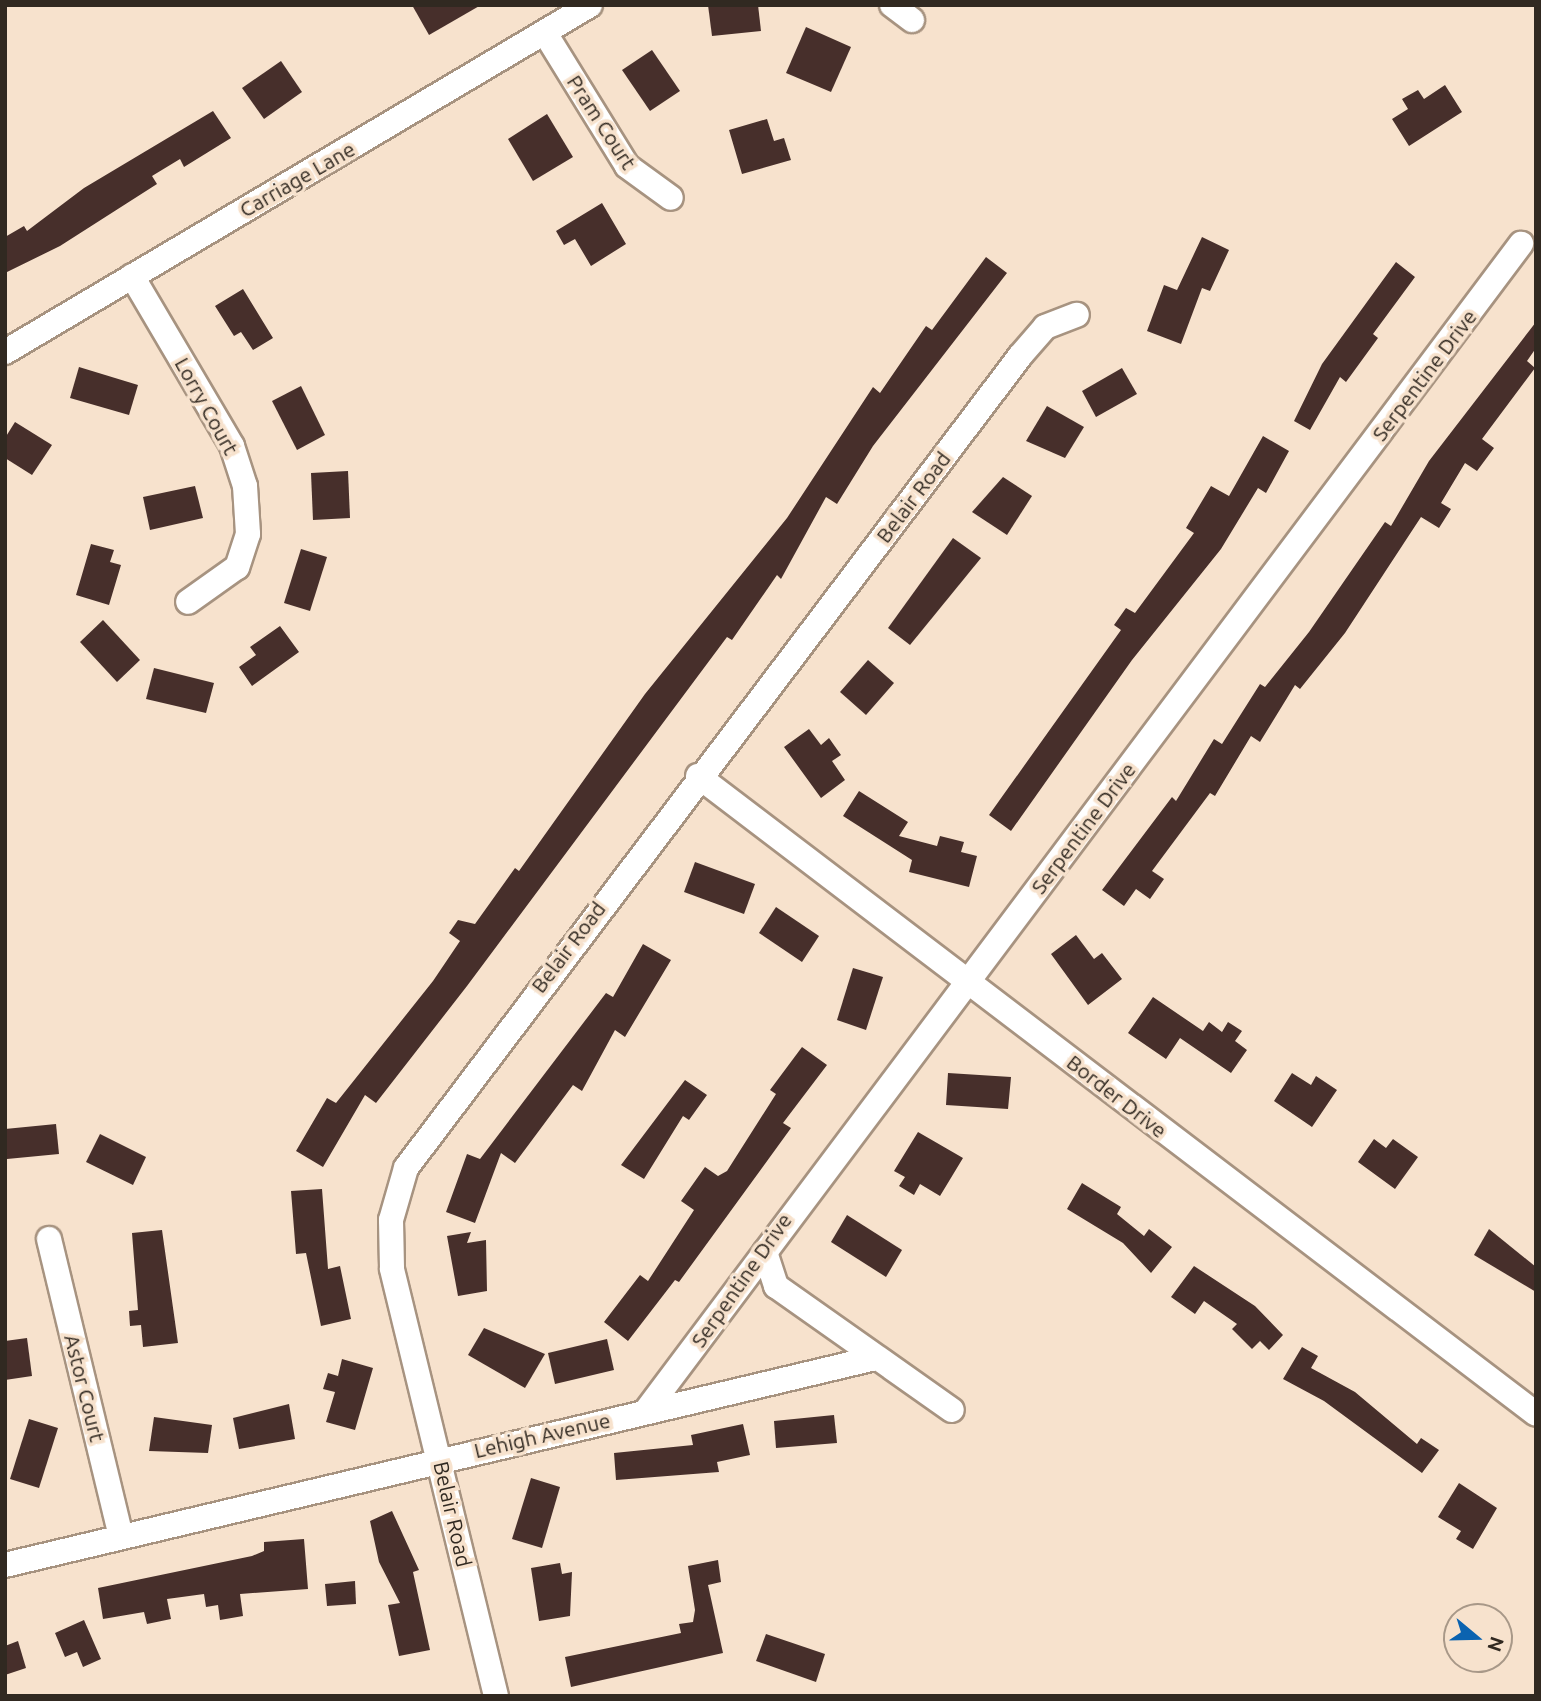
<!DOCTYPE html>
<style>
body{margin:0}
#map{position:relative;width:1541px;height:1701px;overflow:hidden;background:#f7e2cd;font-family:Ubuntu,sans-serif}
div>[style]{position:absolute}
.building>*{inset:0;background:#472f2b}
.roads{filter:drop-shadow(2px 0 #a79380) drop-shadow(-2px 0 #a79380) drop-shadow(0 2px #a79380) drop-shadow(0 -2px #a79380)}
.minor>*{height:24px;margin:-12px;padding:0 12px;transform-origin:12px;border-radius:12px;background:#fff}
span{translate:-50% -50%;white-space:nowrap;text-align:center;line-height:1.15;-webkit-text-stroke:7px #f7e2cd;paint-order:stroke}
.street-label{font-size:21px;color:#312921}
.frame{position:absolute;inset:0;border:7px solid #312921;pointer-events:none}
.north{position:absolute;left:1443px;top:1603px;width:70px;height:70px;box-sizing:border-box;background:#f7e2cd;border:2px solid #a89888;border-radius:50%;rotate:109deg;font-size:19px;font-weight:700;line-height:28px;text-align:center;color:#312921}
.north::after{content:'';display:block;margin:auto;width:24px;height:32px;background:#0b63b0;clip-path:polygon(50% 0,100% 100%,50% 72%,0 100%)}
</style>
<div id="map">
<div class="building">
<div style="clip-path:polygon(412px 5px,481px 5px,429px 35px)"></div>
<div style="clip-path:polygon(708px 5px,758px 5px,761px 31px,712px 36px)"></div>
<div style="clip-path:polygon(806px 27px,851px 47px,831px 92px,786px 73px)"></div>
<div style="clip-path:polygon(652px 50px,680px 91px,650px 111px,622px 70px)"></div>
<div style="clip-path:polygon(281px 61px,302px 92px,264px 119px,242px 88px)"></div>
<div style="clip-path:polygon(1445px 85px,1462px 112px,1409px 146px,1392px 119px,1408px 109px,1402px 99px,1418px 90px,1424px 99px)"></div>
<div style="clip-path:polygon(213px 111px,231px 138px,184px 167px,180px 159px,152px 176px,157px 184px,60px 246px,5px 273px,5px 237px,24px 226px,27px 231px,84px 188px)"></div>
<div style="clip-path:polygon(547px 114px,573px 157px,533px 181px,508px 139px)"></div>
<div style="clip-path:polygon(767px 119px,774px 141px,784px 138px,791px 160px,742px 174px,729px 130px)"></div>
<div style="clip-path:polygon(602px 203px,626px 244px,591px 266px,575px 239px,564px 245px,556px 231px)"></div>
<div style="clip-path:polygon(1202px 237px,1229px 250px,1210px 291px,1202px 288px,1181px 344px,1147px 331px,1164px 285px,1177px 290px)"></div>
<div style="clip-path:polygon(986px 257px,1007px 273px,873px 446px,837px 504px,826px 497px,781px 579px,777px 575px,732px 640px,727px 637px,467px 986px,376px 1103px,365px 1095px,323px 1167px,296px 1151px,327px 1098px,336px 1103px,433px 981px,460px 941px,449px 933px,458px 920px,475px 924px,515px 868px,519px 871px,645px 694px,787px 518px,873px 387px,880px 393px,926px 326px,932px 330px)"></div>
<div style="clip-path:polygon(1396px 262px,1415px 277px,1373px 334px,1378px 338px,1346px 382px,1340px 377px,1310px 430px,1294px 421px,1322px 364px)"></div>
<div style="clip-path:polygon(243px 289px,273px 338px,253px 350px,241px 332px,234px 336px,215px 306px)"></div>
<div style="clip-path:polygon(1536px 322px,1536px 348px,1527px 361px,1535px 368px,1482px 439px,1494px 448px,1477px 471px,1465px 463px,1441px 503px,1451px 509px,1439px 528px,1421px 517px,1345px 633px,1300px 689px,1295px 685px,1260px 742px,1251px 736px,1215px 796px,1210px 793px,1152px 871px,1164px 879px,1150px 899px,1136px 889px,1124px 906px,1102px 890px,1172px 797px,1176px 801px,1214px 739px,1222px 744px,1260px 684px,1265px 687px,1309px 632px,1385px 522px,1391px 526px,1429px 461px)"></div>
<div style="clip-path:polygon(79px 367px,138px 385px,129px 415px,70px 398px)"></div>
<div style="clip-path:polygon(1122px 368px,1137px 394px,1096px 417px,1082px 391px)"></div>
<div style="clip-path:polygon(301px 386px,325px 435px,297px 450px,272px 401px)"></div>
<div style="clip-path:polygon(1047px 406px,1084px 427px,1065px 458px,1026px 441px)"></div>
<div style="clip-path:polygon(15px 422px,52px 445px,32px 475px,5px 458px,5px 438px)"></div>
<div style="clip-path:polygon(1263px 436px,1289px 451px,1266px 493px,1258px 488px,1221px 549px,1132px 660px,1011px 831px,989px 815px,1121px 630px,1114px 625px,1126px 608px,1135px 613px,1194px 533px,1186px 528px,1211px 486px,1229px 496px)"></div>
<div style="clip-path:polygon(348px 471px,350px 518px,313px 520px,311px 473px)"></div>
<div style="clip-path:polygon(1003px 477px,1032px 496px,1007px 535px,972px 512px)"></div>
<div style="clip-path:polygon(195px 486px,203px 518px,150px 530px,143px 497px)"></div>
<div style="clip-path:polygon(953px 538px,981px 558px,910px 645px,888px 628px)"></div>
<div style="clip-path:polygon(91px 544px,114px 550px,110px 562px,121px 565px,109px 605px,76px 595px)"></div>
<div style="clip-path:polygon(301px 549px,327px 557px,310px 611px,284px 603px)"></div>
<div style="clip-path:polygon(103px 620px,140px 660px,117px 682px,80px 642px)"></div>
<div style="clip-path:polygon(280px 626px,299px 652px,252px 686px,239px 667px,256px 655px,250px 647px)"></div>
<div style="clip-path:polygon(868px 660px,894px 683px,866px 715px,840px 692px)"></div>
<div style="clip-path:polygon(154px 668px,214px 683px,206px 713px,146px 699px)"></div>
<div style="clip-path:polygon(809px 729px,821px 745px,829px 738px,841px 755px,832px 761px,845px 780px,821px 798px,784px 747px)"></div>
<div style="clip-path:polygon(859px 791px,908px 822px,899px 836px,937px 846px,940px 836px,964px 842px,961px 852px,977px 856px,969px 887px,909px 872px,912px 860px,843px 816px)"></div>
<div style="clip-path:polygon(695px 862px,755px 884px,744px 914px,684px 892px)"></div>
<div style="clip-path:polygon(776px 907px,819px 936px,802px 962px,759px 933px)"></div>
<div style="clip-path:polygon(1076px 935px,1094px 959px,1102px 953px,1122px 979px,1088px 1005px,1051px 954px)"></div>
<div style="clip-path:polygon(643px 944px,671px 960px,625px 1037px,615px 1030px,582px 1091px,573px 1085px,515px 1163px,501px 1153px,475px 1223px,446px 1212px,467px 1154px,480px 1159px,606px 993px,613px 997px)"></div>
<div style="clip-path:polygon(853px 968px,883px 977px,866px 1030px,837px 1020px)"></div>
<div style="clip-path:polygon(1153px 997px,1203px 1031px,1209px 1022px,1222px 1032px,1228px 1022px,1242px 1031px,1235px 1041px,1247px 1050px,1231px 1073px,1180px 1038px,1166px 1059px,1128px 1033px)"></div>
<div style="clip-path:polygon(802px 1047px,827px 1065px,783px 1123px,791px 1128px,679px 1282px,675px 1280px,628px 1341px,604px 1322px,640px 1275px,648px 1281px,694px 1210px,681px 1201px,705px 1167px,718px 1176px,727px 1171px,776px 1094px,770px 1090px)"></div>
<div style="clip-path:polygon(948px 1073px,1011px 1077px,1008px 1109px,946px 1105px)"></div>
<div style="clip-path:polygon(1292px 1073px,1311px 1085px,1316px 1076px,1337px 1090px,1312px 1127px,1274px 1101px)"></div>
<div style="clip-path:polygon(685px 1080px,707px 1095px,689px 1120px,683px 1116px,644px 1179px,621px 1165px)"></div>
<div style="clip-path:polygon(56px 1124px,59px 1154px,7px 1159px,5px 1129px)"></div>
<div style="clip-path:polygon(918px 1132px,963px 1158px,940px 1196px,920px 1184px,914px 1195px,899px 1186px,905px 1177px,894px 1171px)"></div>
<div style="clip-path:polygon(100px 1134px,146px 1157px,133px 1185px,86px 1162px)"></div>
<div style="clip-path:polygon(1374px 1139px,1386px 1148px,1393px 1139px,1418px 1157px,1395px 1189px,1358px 1162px)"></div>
<div style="clip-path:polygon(1082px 1183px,1121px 1207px,1117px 1214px,1144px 1236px,1149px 1229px,1172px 1247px,1151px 1273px,1123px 1243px,1067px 1209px)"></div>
<div style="clip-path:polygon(322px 1189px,328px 1269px,340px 1266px,351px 1319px,321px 1326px,306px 1253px,296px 1254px,291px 1191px)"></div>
<div style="clip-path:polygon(847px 1215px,902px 1250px,886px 1277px,831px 1242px)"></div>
<div style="clip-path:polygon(1489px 1229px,1536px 1267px,1536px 1292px,1474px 1255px)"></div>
<div style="clip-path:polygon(162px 1230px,178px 1343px,143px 1347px,141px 1325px,130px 1326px,129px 1311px,138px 1310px,132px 1233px)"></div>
<div style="clip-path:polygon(471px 1232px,467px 1243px,486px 1240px,487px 1291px,458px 1296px,447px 1236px)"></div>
<div style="clip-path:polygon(1194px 1266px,1255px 1306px,1283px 1335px,1269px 1350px,1260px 1341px,1252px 1349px,1232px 1329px,1237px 1324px,1204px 1301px,1195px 1314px,1171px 1297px)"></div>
<div style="clip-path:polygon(484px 1328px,545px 1354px,525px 1388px,468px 1355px)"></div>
<div style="clip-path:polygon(27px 1338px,32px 1376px,5px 1380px,5px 1341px)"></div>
<div style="clip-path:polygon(607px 1339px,614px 1370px,555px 1384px,548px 1353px)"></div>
<div style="clip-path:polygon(1302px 1347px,1318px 1356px,1311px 1368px,1355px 1392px,1417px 1444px,1421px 1438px,1439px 1450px,1422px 1473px,1324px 1401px,1283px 1379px)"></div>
<div style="clip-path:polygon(342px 1359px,373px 1368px,355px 1430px,326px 1422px,335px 1392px,323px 1389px,328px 1373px,338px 1376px)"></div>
<div style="clip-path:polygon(289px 1404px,295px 1439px,239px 1449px,233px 1418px)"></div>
<div style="clip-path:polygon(834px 1415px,837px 1443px,776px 1448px,774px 1421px)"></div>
<div style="clip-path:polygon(154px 1417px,212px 1425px,208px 1453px,149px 1451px)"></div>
<div style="clip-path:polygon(29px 1419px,58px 1428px,39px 1488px,10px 1479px)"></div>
<div style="clip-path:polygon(743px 1424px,750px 1455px,717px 1462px,719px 1472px,616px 1480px,614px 1453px,693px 1445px,691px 1435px)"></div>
<div style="clip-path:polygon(531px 1478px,560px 1487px,542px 1548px,512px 1539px)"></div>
<div style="clip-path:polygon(1459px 1483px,1497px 1508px,1473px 1549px,1456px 1539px,1461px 1531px,1438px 1517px)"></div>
<div style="clip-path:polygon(392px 1511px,419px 1570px,413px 1572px,430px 1650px,399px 1656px,388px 1605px,400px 1603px,379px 1562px,370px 1521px)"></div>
<div style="clip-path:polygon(304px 1539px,308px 1589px,240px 1594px,243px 1616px,220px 1620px,218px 1605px,206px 1607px,204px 1594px,167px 1599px,171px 1619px,147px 1624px,144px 1612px,103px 1619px,98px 1588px,252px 1556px,264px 1551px,264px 1542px)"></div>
<div style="clip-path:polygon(718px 1560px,721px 1582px,708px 1585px,723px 1653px,571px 1687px,565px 1657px,681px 1633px,679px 1624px,693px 1622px,695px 1610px,688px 1566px)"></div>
<div style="clip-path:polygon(560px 1563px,562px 1574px,572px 1572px,570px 1616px,539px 1621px,531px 1568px)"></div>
<div style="clip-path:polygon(355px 1581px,356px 1604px,327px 1606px,325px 1584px)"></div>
<div style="clip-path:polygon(84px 1620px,101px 1659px,83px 1667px,77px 1652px,65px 1657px,55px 1633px)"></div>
<div style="clip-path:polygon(766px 1634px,825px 1654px,816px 1682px,756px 1661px)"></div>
<div style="clip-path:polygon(18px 1641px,26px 1668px,5px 1675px,5px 1646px)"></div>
</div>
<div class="roads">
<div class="minor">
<div style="left:892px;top:5px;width:25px;rotate:37deg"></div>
<div style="left:545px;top:33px;width:156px;rotate:58.3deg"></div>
<div style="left:627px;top:166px;width:54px;rotate:36deg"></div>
<div style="left:132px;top:276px;width:197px;rotate:59.5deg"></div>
<div style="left:232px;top:446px;width:42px;rotate:72deg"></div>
<div style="left:245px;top:486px;width:48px;rotate:86.4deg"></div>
<div style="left:248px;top:534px;width:35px;rotate:108deg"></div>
<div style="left:237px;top:567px;width:60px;rotate:144.5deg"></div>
<div style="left:5px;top:352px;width:680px;rotate:-30.67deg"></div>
<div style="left:698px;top:776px;width:1053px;rotate:37.28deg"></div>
<div style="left:49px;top:1239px;width:306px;rotate:76.4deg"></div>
<div style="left:765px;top:1252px;width:36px;rotate:72deg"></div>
<div style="left:776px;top:1286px;width:215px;rotate:35.2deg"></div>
<div style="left:646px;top:1411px;width:1459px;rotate:-53.14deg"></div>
<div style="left:5px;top:1565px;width:894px;rotate:-13.38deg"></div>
<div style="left:496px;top:1696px;width:440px;rotate:-103.7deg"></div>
<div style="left:392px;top:1268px;width:48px;rotate:-91.2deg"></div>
<div style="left:391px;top:1220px;width:54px;rotate:-73.9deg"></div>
<div style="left:406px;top:1168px;width:1018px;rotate:-52.9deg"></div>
<div style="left:1020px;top:356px;width:38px;rotate:-49deg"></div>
<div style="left:1045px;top:327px;width:34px;rotate:-21deg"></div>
</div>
</div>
<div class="street-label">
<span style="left:602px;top:122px;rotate:57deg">Pram Court</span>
<span style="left:297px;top:179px;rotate:-30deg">Carriage Lane</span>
<span style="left:1424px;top:375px;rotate:-53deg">Serpentine Drive</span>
<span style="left:207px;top:406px;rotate:61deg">Lorry Court</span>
<span style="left:913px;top:497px;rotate:-53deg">Belair Road</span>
<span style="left:1083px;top:828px;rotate:-53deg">Serpentine Drive</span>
<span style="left:568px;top:947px;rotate:-53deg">Belair Road</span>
<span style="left:1117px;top:1096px;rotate:38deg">Border Drive</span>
<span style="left:741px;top:1280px;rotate:-55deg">Serpentine Drive</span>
<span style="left:85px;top:1388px;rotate:76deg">Astor Court</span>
<span style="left:542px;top:1435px;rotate:-13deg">Lehigh Avenue</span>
<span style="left:453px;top:1514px;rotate:77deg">Belair Road</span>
</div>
<div class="frame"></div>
<div class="north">N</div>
</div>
